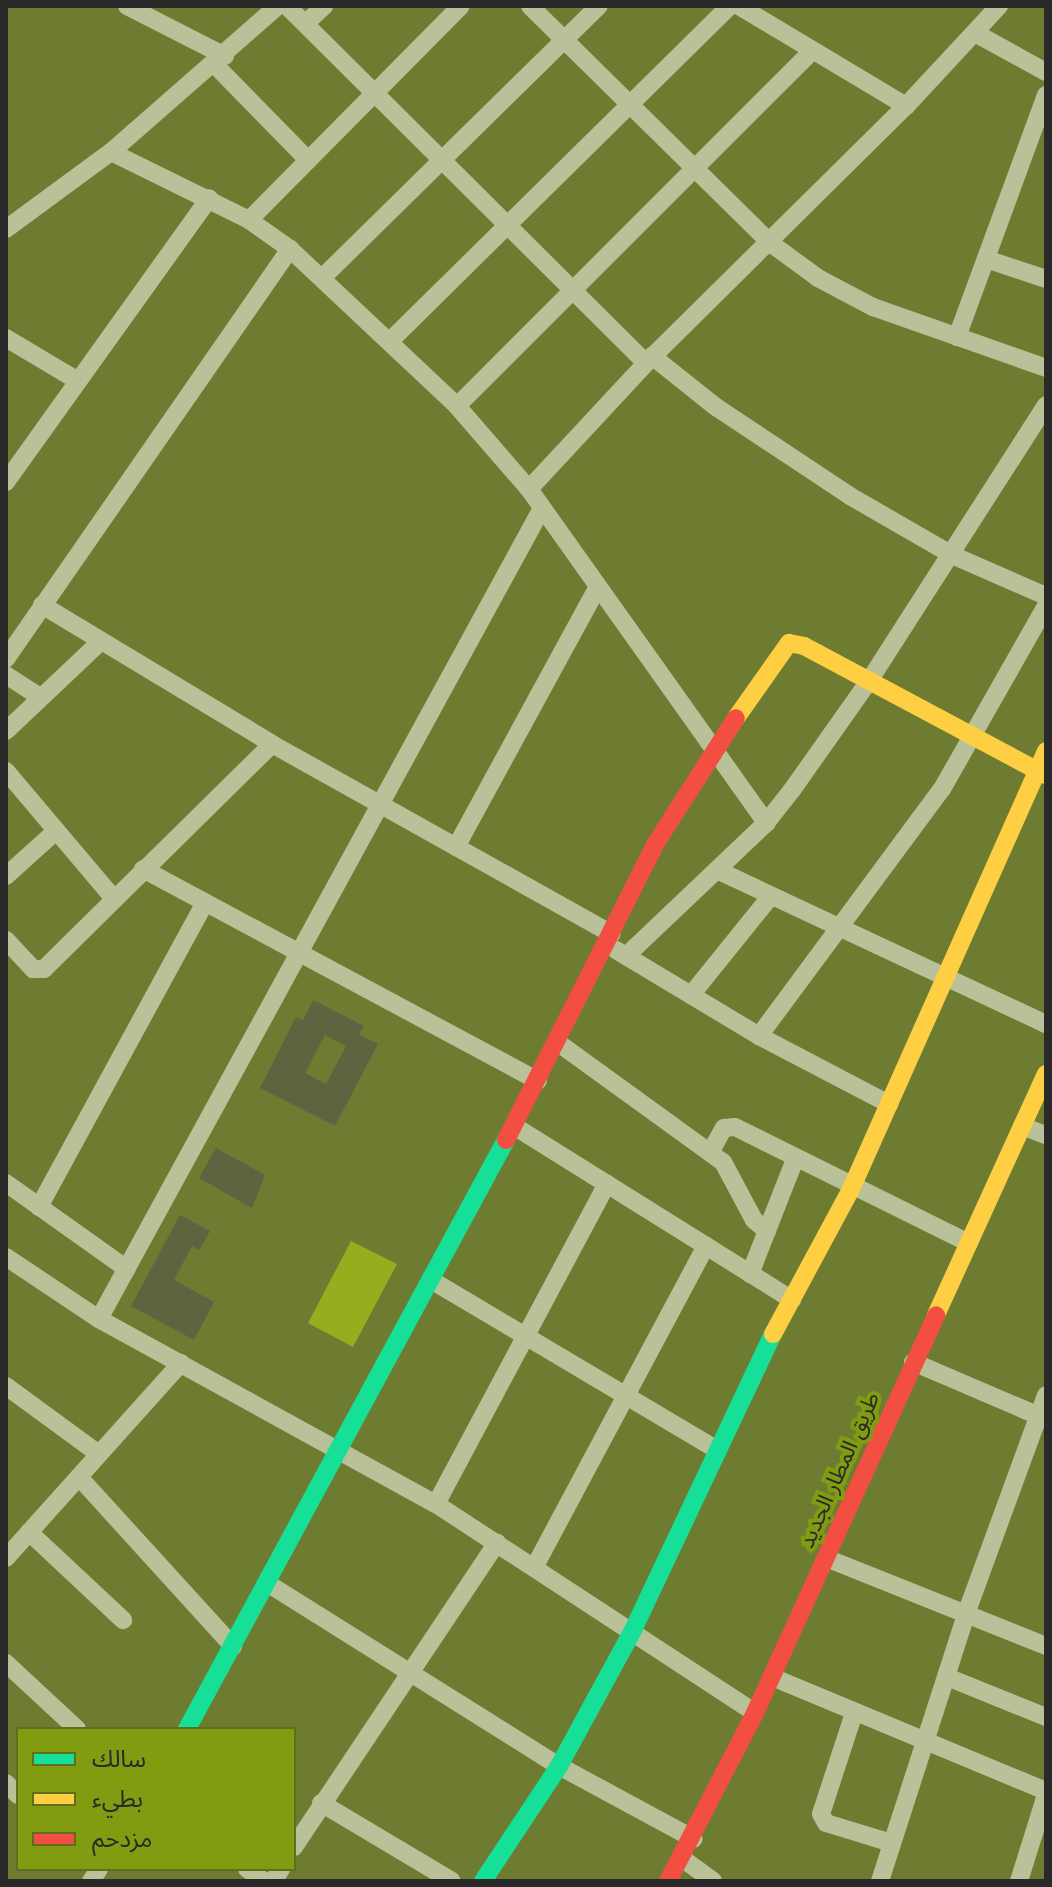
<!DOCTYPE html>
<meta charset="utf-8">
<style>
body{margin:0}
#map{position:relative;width:1052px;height:1887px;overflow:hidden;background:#6e7c32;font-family:Mulish,"Noto Sans Arabic",sans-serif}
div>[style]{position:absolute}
.green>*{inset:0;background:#95ae1d}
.building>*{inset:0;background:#5d6440}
.street>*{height:18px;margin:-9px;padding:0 9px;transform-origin:9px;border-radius:9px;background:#b9c199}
.fast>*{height:18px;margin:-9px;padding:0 9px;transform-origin:9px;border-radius:9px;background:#16e098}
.slow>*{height:18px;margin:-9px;padding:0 9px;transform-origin:9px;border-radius:9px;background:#ffcf43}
.jam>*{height:18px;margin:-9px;padding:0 9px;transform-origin:9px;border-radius:9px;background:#f24e42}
span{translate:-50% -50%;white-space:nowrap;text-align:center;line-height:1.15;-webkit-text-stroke:8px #829c12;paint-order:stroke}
.street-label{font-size:22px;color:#292929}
.frame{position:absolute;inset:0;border:8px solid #292929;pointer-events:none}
.legend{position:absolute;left:16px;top:1727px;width:280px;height:144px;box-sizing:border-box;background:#829c12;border:2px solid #5e6e1b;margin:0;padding:10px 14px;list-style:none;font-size:24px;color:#292929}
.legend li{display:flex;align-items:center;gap:16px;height:40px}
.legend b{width:40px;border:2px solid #5e6e1b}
</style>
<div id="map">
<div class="green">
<div style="clip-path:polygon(351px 1241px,397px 1264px,353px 1347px,308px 1323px)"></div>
</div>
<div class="building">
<div style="clip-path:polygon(evenodd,313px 1000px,364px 1026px,359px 1034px,378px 1044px,335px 1126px,260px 1088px,296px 1017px,303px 1020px,313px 1000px,325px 1035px,346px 1046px,326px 1084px,305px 1073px,325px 1035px)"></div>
<div style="clip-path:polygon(216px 1148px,265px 1175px,252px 1208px,199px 1178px)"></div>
<div style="clip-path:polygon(180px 1215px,210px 1231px,199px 1250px,192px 1246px,174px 1280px,214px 1302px,194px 1340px,131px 1306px)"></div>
</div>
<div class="street">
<div style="left:127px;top:6px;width:110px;rotate:27deg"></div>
<div style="left:287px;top:6px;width:506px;rotate:44.84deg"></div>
<div style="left:530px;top:6px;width:336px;rotate:44.6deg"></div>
<div style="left:769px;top:242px;width:61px;rotate:36.3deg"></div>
<div style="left:818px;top:278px;width:62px;rotate:27.8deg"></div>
<div style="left:873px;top:307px;width:183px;rotate:19.4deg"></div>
<div style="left:739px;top:6px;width:195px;rotate:30.9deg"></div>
<div style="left:306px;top:23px;width:25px;rotate:-43deg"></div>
<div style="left:975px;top:33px;width:81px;rotate:28.8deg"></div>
<div style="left:215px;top:65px;width:133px;rotate:45.6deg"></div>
<div style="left:111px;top:152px;width:154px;rotate:26.2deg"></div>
<div style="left:249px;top:220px;width:50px;rotate:35.3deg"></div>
<div style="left:290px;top:249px;width:229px;rotate:43.2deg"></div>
<div style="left:457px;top:406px;width:110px;rotate:49.1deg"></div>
<div style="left:529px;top:489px;width:410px;rotate:54.6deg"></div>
<div style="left:249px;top:220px;width:301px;rotate:-45.3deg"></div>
<div style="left:6px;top:229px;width:130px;rotate:-36.3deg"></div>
<div style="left:111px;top:152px;width:222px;rotate:-41.2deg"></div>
<div style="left:986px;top:259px;width:63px;rotate:18.4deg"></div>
<div style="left:324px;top:276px;width:385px;rotate:-44.5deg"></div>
<div style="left:957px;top:337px;width:258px;rotate:-69.8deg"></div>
<div style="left:6px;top:338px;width:84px;rotate:30.8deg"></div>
<div style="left:391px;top:340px;width:476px;rotate:-44.6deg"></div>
<div style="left:652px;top:356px;width:82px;rotate:38.6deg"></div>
<div style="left:716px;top:407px;width:161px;rotate:33.6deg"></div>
<div style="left:850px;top:496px;width:118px;rotate:30deg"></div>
<div style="left:952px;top:555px;width:103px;rotate:23.6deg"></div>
<div style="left:457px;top:406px;width:502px;rotate:-45deg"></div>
<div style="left:6px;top:482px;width:349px;rotate:-54.4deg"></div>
<div style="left:529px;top:489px;width:172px;rotate:-47.1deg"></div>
<div style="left:646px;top:363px;width:366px;rotate:-44.7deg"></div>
<div style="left:906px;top:106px;width:137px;rotate:-47.1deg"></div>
<div style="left:42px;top:605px;width:269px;rotate:31.1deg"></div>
<div style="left:272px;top:744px;width:389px;rotate:29.2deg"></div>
<div style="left:6px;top:659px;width:499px;rotate:-55.3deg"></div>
<div style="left:6px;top:675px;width:40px;rotate:32.9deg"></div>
<div style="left:6px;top:731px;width:128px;rotate:-43.4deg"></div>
<div style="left:6px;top:771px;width:167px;rotate:49.8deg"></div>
<div style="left:456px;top:847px;width:296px;rotate:-61.4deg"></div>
<div style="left:143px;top:869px;width:448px;rotate:28.2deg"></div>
<div style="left:717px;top:870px;width:363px;rotate:25.1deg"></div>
<div style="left:6px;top:876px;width:67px;rotate:-42deg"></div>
<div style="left:6px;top:940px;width:40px;rotate:47deg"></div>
<div style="left:33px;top:969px;width:11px"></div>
<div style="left:44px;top:969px;width:320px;rotate:-44.6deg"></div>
<div style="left:616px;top:950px;width:167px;rotate:31deg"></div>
<div style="left:759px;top:1036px;width:147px;rotate:27.6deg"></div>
<div style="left:626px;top:956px;width:193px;rotate:-43.5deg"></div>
<div style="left:766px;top:823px;width:42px;rotate:-51.8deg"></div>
<div style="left:792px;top:790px;width:133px;rotate:-54.8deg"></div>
<div style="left:869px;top:681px;width:328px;rotate:-57.3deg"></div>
<div style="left:691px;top:995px;width:127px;rotate:-51.1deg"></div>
<div style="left:759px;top:1036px;width:307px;rotate:-53.5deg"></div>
<div style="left:942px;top:789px;width:210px;rotate:-60.4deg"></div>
<div style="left:557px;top:1042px;width:205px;rotate:35.9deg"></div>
<div style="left:723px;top:1162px;width:66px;rotate:61.9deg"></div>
<div style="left:754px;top:1220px;width:17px;rotate:40deg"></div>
<div style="left:514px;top:1126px;width:328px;rotate:32deg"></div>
<div style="left:1022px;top:1126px;width:26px;rotate:21deg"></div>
<div style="left:711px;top:1151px;width:26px;rotate:-61deg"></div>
<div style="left:724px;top:1128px;width:11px;rotate:-5deg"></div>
<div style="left:735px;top:1127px;width:261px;rotate:26.4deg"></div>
<div style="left:6px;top:1183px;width:148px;rotate:35.4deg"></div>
<div style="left:39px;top:1207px;width:347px;rotate:-61.4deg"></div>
<div style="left:6px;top:1257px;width:112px;rotate:33.7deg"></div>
<div style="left:99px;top:1319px;width:384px;rotate:28.8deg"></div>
<div style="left:436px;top:1504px;width:381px;rotate:33.2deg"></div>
<div style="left:750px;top:1274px;width:123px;rotate:-68.6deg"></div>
<div style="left:431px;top:1280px;width:333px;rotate:30.7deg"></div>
<div style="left:99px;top:1319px;width:924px;rotate:-61.35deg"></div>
<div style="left:913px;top:1362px;width:145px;rotate:23.2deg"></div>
<div style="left:6px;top:1386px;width:115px;rotate:36.2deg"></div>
<div style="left:79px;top:1477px;width:229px;rotate:47.7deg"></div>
<div style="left:436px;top:1504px;width:363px;rotate:-61.9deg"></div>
<div style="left:29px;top:1532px;width:129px;rotate:43.1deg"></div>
<div style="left:6px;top:1558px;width:262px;rotate:-48.1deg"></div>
<div style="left:826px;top:1558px;width:237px;rotate:21.8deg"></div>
<div style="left:535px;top:1566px;width:363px;rotate:-61.9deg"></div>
<div style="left:267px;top:1583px;width:345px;rotate:32.1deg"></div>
<div style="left:559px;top:1766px;width:153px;rotate:28.4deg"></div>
<div style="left:6px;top:1663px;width:97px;rotate:42.9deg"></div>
<div style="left:772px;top:1677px;width:297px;rotate:22.6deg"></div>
<div style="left:947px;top:1677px;width:107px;rotate:22deg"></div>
<div style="left:854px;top:1713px;width:106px;rotate:108.1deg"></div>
<div style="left:821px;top:1814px;width:10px;rotate:61deg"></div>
<div style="left:826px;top:1823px;width:69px;rotate:16.9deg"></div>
<div style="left:6px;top:1783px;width:17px;rotate:45deg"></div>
<div style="left:321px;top:1803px;width:152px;rotate:30.8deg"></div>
<div style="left:294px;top:1847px;width:366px;rotate:-56.3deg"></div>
<div style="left:683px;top:1859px;width:37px;rotate:36deg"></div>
<div style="left:247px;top:1869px;width:21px;rotate:35deg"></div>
<div style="left:91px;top:1881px;width:14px;rotate:-56deg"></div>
<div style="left:273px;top:1881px;width:14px;rotate:-56deg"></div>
<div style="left:880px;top:1881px;width:281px;rotate:-72.1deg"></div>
<div style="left:966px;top:1614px;width:233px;rotate:-69.9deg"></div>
<div style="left:1019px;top:1881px;width:90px;rotate:-72.6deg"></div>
</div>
<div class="fast">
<div style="left:187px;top:1729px;width:670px;rotate:-61.56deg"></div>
<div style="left:483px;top:1881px;width:138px;rotate:-56.5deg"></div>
<div style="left:559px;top:1766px;width:155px;rotate:-61.4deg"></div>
<div style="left:633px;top:1630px;width:327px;rotate:-64.7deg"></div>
</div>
<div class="slow">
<div style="left:736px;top:718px;width:92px;rotate:-54.8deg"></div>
<div style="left:789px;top:643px;width:15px;rotate:11deg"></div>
<div style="left:804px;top:646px;width:274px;rotate:28.1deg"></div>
<div style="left:936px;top:1315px;width:265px;rotate:-65.5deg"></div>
<div style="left:773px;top:1334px;width:167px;rotate:-61.7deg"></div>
<div style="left:852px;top:1187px;width:477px;rotate:-66deg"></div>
</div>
<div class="jam">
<div style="left:506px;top:1140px;width:333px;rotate:-63.2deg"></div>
<div style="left:656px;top:843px;width:148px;rotate:-57.4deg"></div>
<div style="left:668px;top:1881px;width:189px;rotate:-62.6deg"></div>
<div style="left:755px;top:1713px;width:437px;rotate:-65.5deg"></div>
</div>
<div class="street-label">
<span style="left:839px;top:1470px;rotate:-66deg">طريق المطار الجديد</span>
</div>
<div class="frame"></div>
<ul class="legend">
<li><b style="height:10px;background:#16e098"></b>سالك</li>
<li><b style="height:10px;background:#ffcf43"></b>بطيء</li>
<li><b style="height:10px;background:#f24e42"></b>مزدحم</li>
</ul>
</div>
